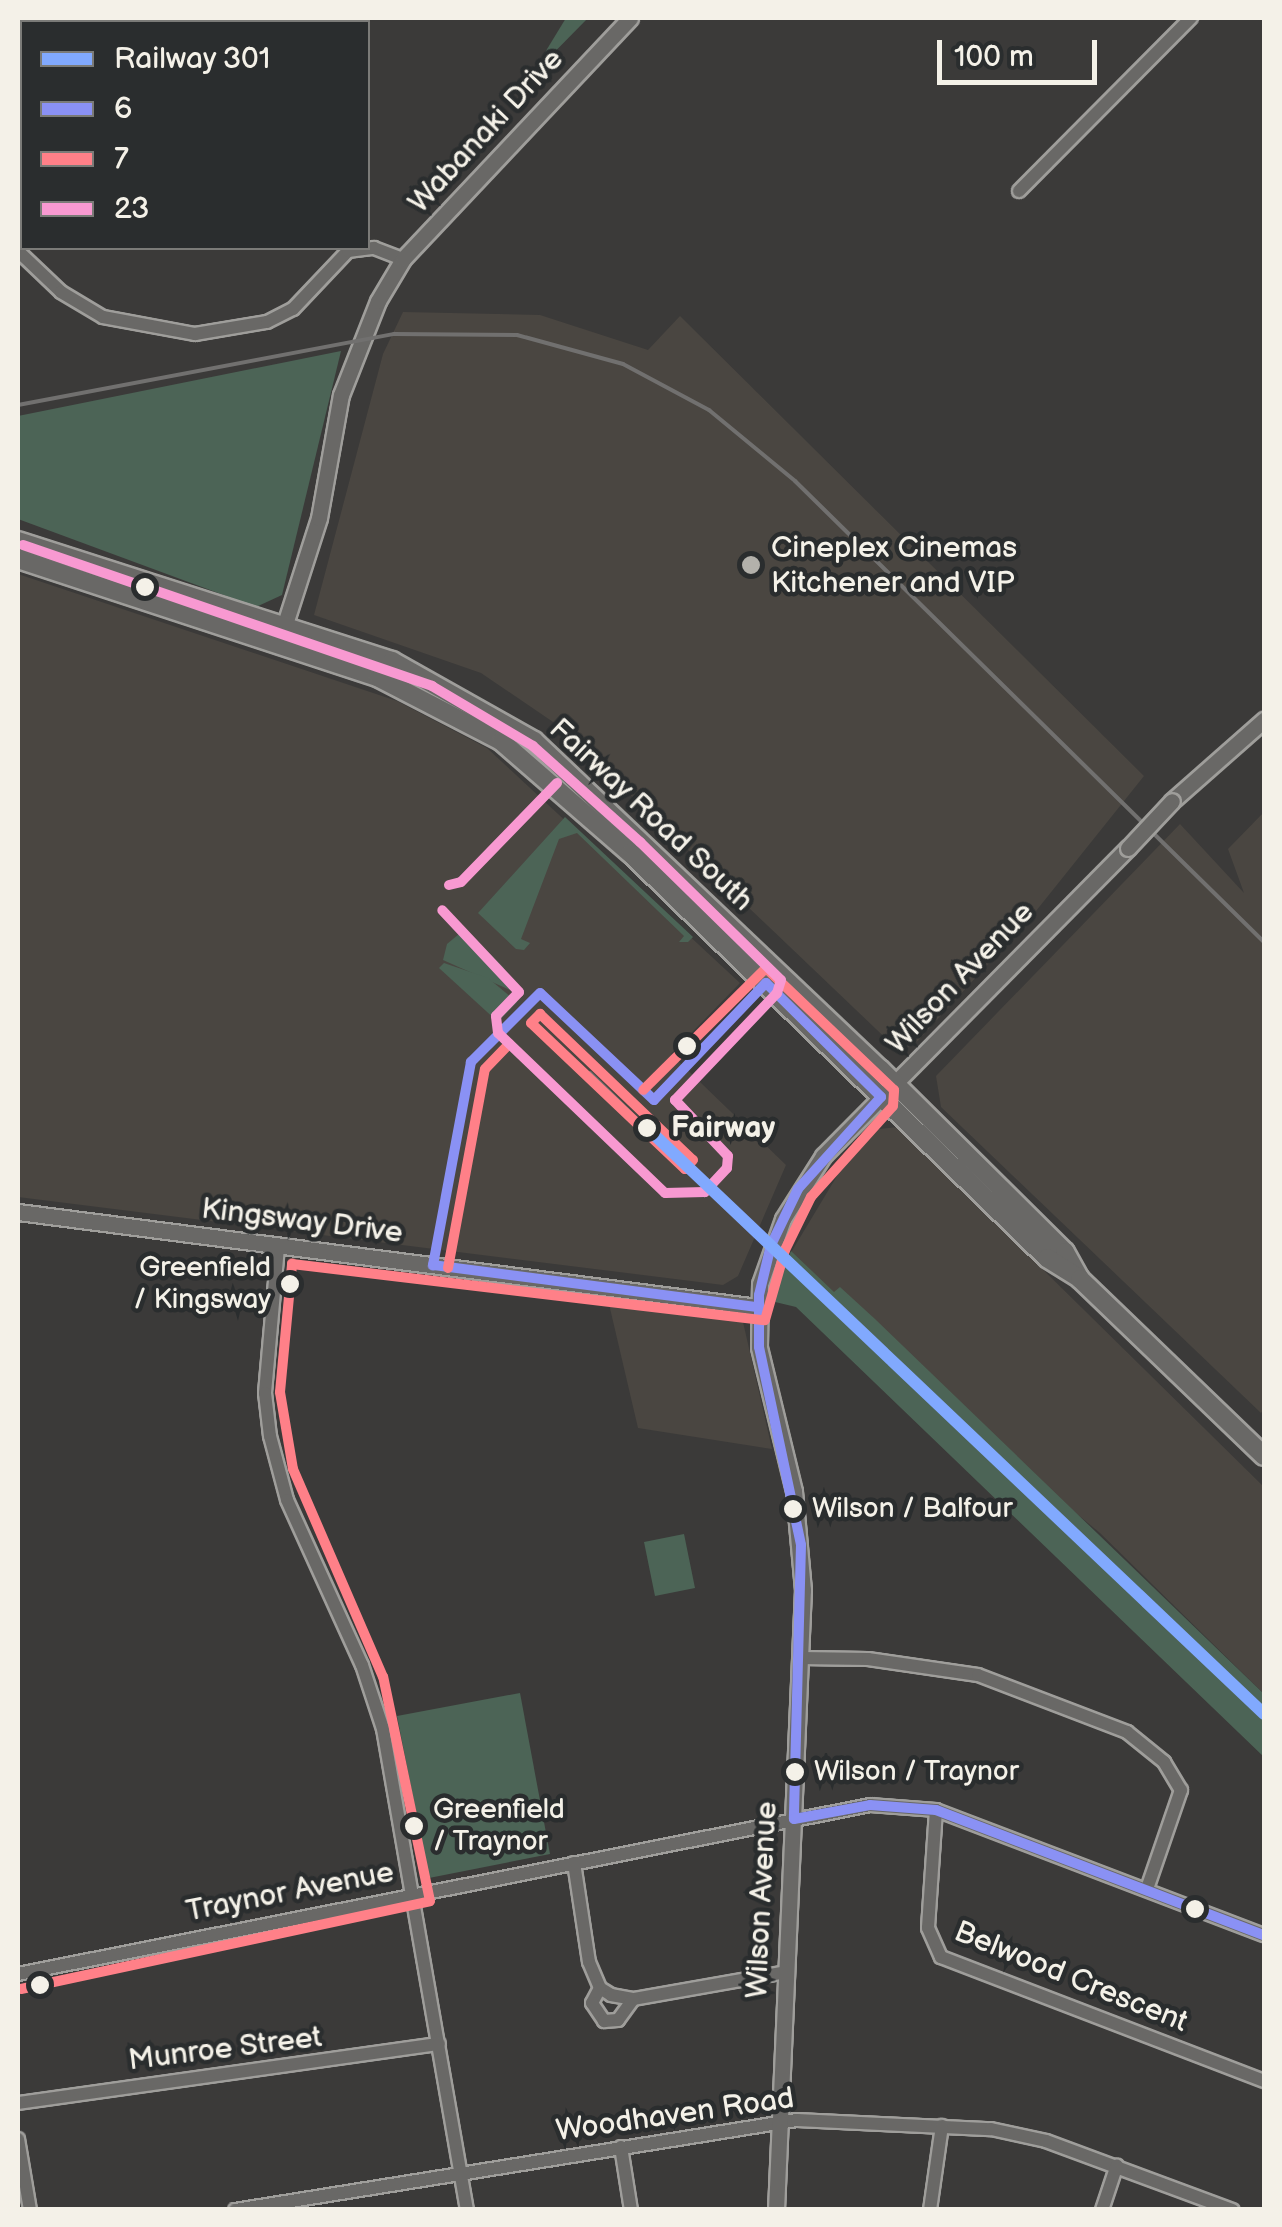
<!DOCTYPE html>
<style>
body{margin:0}
#map{position:relative;width:1282px;height:2227px;overflow:hidden;background:#3b3a39;font-family:"Balsamiq Sans",sans-serif}
div>[style]{position:absolute}
.built>*{inset:0;background:#4a4641}
.green>*{inset:0;background:#4c6456}
.roads{filter:drop-shadow(2px 0 #9f9e9b) drop-shadow(-2px 0 #9f9e9b) drop-shadow(0 2px #9f9e9b) drop-shadow(0 -2px #9f9e9b)}
.minor>*{height:12px;margin:-6px;padding:0 6px;transform-origin:6px;border-radius:6px;background:#696866}
.tertiary>*{height:15px;margin:-7.5px;padding:0 7.5px;transform-origin:7.5px;border-radius:7.5px;background:#696866}
.secondary>*{height:18px;margin:-9px;padding:0 9px;transform-origin:9px;border-radius:9px;background:#696866}
.tram>*{height:2.5px;margin:-1.25px;padding:0 1.25px;transform-origin:1.25px;border-radius:1.25px;background:#71706f}
.rail>*{height:4px;margin:-2px;padding:0 2px;transform-origin:2px;border-radius:2px;background:#71706f}
.bridges{filter:drop-shadow(2px 0 #9f9e9b) drop-shadow(-2px 0 #9f9e9b) drop-shadow(0 2px #9f9e9b) drop-shadow(0 -2px #9f9e9b)}
.tertiary-bridge>*{height:15px;margin:-7.5px;padding:0 7.5px;transform-origin:7.5px;border-radius:7.5px;background:#696866}
.bus-1>*{height:10px;margin:-5px;padding:0 5px;transform-origin:5px;border-radius:5px;background:#8a91f4}
.bus-2>*{height:10px;margin:-5px;padding:0 5px;transform-origin:5px;border-radius:5px;background:#ff8088}
.bus-3>*{height:10px;margin:-5px;padding:0 5px;transform-origin:5px;border-radius:5px;background:#f899d1}
.rail-1>*{height:12px;margin:-6px;padding:0 6px;transform-origin:6px;border-radius:6px;background:#81a9fe}
.dots>*{width:28px;height:28px;translate:-50% -50%;box-sizing:border-box;border:5px solid #2a2d2e;border-radius:50%}
span{translate:-50% -50%;white-space:nowrap;text-align:center;line-height:1.15;-webkit-text-stroke:9px #2a2d2e;paint-order:stroke}
.bus-label{font-size:28px;color:#f4f1e8}
.right{translate:-100% -50%;text-align:right}
.left{translate:0 -50%;text-align:left}
.street-label{font-size:30px;color:#f4f1e8}
.poi-label{font-size:30px;color:#f4f1e8}
.stop-label{font-size:30px;color:#f4f1e8;font-weight:700}
.frame{position:absolute;inset:0;border:20px solid #f4f1e8;pointer-events:none}
.legend{position:absolute;left:20px;top:20px;width:350px;height:230px;box-sizing:border-box;background:#2a2d2e;border:2px solid #7b7b78;margin:0;padding:12px 18px;list-style:none;font-size:30px;color:#f4f1e8}
.legend li{display:flex;align-items:center;gap:20px;height:50px}
.legend b{width:50px;border:2px solid #7b7b78}
.scale{position:absolute;left:937px;top:40px;width:160px;height:45px;box-sizing:border-box;border:5px solid #f4f1e8;border-top:0;padding-left:12px;font-size:30px;line-height:35px;white-space:nowrap;color:#f4f1e8;-webkit-text-stroke:8px #2a2d2e;paint-order:stroke}
</style>
<div id="map">
<div class="built">
<div style="clip-path:polygon(403px 312px,540px 315px,648px 350px,680px 316px,1144px 776px,1032px 916px,914px 1045px,898px 1050px,556px 724px,481px 673px,314px 615px,383px 354px)"></div>
<div style="clip-path:polygon(18px 574px,397px 701px,487px 748px,740px 983px,671px 1054px,786px 1165px,738px 1276px,723px 1285px,18px 1197px)"></div>
<div style="clip-path:polygon(1264px 812px,1264px 1409px,1261px 1413px,941px 1107px,936px 1076px,1180px 824px,1244px 893px,1228px 849px)"></div>
<div style="clip-path:polygon(898px 1127px,1264px 1487px,1264px 1694px,1100px 1533px,781px 1269px,840px 1171px,879px 1129px)"></div>
<div style="clip-path:polygon(609px 1304px,743px 1322px,772px 1449px,638px 1428px)"></div>
</div>
<div class="green">
<div style="clip-path:polygon(566px 18px,588px 18px,530px 77px)"></div>
<div style="clip-path:polygon(341px 351px,282px 595px,256px 607px,18px 519px,18px 416px)"></div>
<div style="clip-path:polygon(565px 817px,693px 937px,688px 942px,679px 942px,684px 936px,577px 833px,559px 839px,521px 939px,530px 943px,524px 950px,516px 949px,478px 913px)"></div>
<div style="clip-path:polygon(465px 929px,503px 967px,519px 994px,443px 960px,447px 944px)"></div>
<div style="clip-path:polygon(444px 963px,488px 978px,517px 1002px,498px 1022px,439px 968px)"></div>
<div style="clip-path:polygon(791px 1251px,834px 1292px,840px 1287px,875px 1319px,1264px 1694px,1264px 1757px,796px 1307px,771px 1301px)"></div>
<div style="clip-path:polygon(684px 1534px,695px 1588px,655px 1596px,644px 1542px)"></div>
<div style="clip-path:polygon(520px 1693px,550px 1854px,429px 1878px,397px 1716px)"></div>
</div>
<div class="roads">
<div class="minor">
<div style="left:1019px;top:191px;width:244px;rotate:-45.2deg"></div>
<div style="left:18px;top:251px;width:59px;rotate:43.6deg"></div>
<div style="left:61px;top:292px;width:49px;rotate:30.8deg"></div>
<div style="left:103px;top:317px;width:94px;rotate:10.5deg"></div>
<div style="left:195px;top:334px;width:73px;rotate:-9.5deg"></div>
<div style="left:267px;top:322px;width:29px;rotate:-27deg"></div>
<div style="left:293px;top:309px;width:80px;rotate:-46.5deg"></div>
<div style="left:348px;top:251px;width:26px;rotate:-7deg"></div>
<div style="left:374px;top:248px;width:31px;rotate:21deg"></div>
<div style="left:278px;top:1247px;width:147px;rotate:95.1deg"></div>
<div style="left:265px;top:1393px;width:43px;rotate:83.4deg"></div>
<div style="left:270px;top:1436px;width:66px;rotate:75.1deg"></div>
<div style="left:287px;top:1500px;width:181px;rotate:65.6deg"></div>
<div style="left:362px;top:1665px;width:67px;rotate:71.8deg"></div>
<div style="left:383px;top:1729px;width:488px;rotate:80.1deg"></div>
<div style="left:801px;top:1658px;width:67px;rotate:0.9deg"></div>
<div style="left:868px;top:1659px;width:111px;rotate:8.3deg"></div>
<div style="left:978px;top:1675px;width:160px;rotate:20.9deg"></div>
<div style="left:1127px;top:1732px;width:48px;rotate:39deg"></div>
<div style="left:1164px;top:1762px;width:33px;rotate:59deg"></div>
<div style="left:1181px;top:1790px;width:105px;rotate:109deg"></div>
<div style="left:936px;top:1810px;width:118px;rotate:93.9deg"></div>
<div style="left:928px;top:1928px;width:32px;rotate:66deg"></div>
<div style="left:941px;top:1957px;width:346px;rotate:21deg"></div>
<div style="left:574px;top:1863px;width:100px;rotate:81.4deg"></div>
<div style="left:589px;top:1962px;width:28px;rotate:67deg"></div>
<div style="left:600px;top:1988px;width:13px;rotate:32deg"></div>
<div style="left:611px;top:1995px;width:22px;rotate:10deg"></div>
<div style="left:633px;top:1999px;width:155px;rotate:-10deg"></div>
<div style="left:18px;top:1974px;width:869px;rotate:-11.22deg"></div>
<div style="left:870px;top:1805px;width:66px;rotate:4.3deg"></div>
<div style="left:936px;top:1810px;width:351px;rotate:20.9deg"></div>
<div style="left:600px;top:1988px;width:17px;rotate:118deg"></div>
<div style="left:592px;top:2003px;width:22px;rotate:56deg"></div>
<div style="left:604px;top:2021px;width:14px;rotate:-4deg"></div>
<div style="left:618px;top:2020px;width:26px;rotate:-54deg"></div>
<div style="left:18px;top:2103px;width:425px;rotate:-8deg"></div>
<div style="left:18px;top:2139px;width:72px;rotate:80.4deg"></div>
<div style="left:621px;top:2147px;width:64px;rotate:81deg"></div>
<div style="left:235px;top:2210px;width:569px;rotate:-9.1deg"></div>
<div style="left:797px;top:2120px;width:194px;rotate:2.7deg"></div>
<div style="left:991px;top:2129px;width:56px;rotate:12.3deg"></div>
<div style="left:1046px;top:2141px;width:199px;rotate:20.3deg"></div>
<div style="left:930px;top:2210px;width:85px;rotate:-81.9deg"></div>
<div style="left:1102px;top:2210px;width:47px;rotate:-71.6deg"></div>
</div>
<div class="tertiary">
<div style="left:284px;top:627px;width:114px;rotate:-72.2deg"></div>
<div style="left:319px;top:518px;width:125px;rotate:-79.9deg"></div>
<div style="left:341px;top:395px;width:101px;rotate:-68.5deg"></div>
<div style="left:378px;top:301px;width:49px;rotate:-59.2deg"></div>
<div style="left:403px;top:259px;width:331px;rotate:-46.7deg"></div>
<div style="left:1172px;top:801px;width:123px;rotate:-41.4deg"></div>
<div style="left:18px;top:1212px;width:746px;rotate:7.32deg"></div>
<div style="left:776px;top:2210px;width:621px;rotate:-87.51deg"></div>
<div style="left:803px;top:1590px;width:99px;rotate:-95.2deg"></div>
<div style="left:794px;top:1491px;width:148px;rotate:-103.7deg"></div>
<div style="left:759px;top:1347px;width:63px;rotate:-89.1deg"></div>
<div style="left:760px;top:1284px;width:69px;rotate:-70.5deg"></div>
<div style="left:783px;top:1219px;width:75px;rotate:-57.6deg"></div>
<div style="left:823px;top:1156px;width:433px;rotate:-45.3deg"></div>
</div>
<div class="secondary">
<div style="left:18px;top:541px;width:393px;rotate:17.8deg"></div>
<div style="left:392px;top:661px;width:163px;rotate:29.4deg"></div>
<div style="left:534px;top:741px;width:477px;rotate:43.5deg"></div>
<div style="left:880px;top:1069px;width:260px;rotate:44.7deg"></div>
<div style="left:1065px;top:1252px;width:31px;rotate:61deg"></div>
<div style="left:18px;top:559px;width:380px;rotate:18.2deg"></div>
<div style="left:379px;top:678px;width:137px;rotate:27.3deg"></div>
<div style="left:501px;top:741px;width:171px;rotate:41deg"></div>
<div style="left:630px;top:853px;width:581px;rotate:44.16deg"></div>
<div style="left:1047px;top:1258px;width:39px;rotate:32deg"></div>
<div style="left:1080px;top:1279px;width:255px;rotate:43.9deg"></div>
</div>
</div>
<div class="tram">
<div style="left:590px;top:1072px;width:80px;rotate:44.5deg"></div>
</div>
<div class="rail">
<div style="left:18px;top:405px;width:383px;rotate:-10.7deg"></div>
<div style="left:394px;top:334px;width:123px;rotate:0.5deg"></div>
<div style="left:517px;top:335px;width:110px;rotate:15.3deg"></div>
<div style="left:623px;top:364px;width:98px;rotate:28.1deg"></div>
<div style="left:709px;top:410px;width:112px;rotate:39.5deg"></div>
<div style="left:795px;top:481px;width:658px;rotate:44.51deg"></div>
</div>
<div class="bridges">
<div class="tertiary-bridge">
<div style="left:1128px;top:848px;width:64px;rotate:-46.9deg"></div>
</div>
</div>
<div class="bus-1">
<div style="left:766px;top:983px;width:162px;rotate:44.7deg"></div>
<div style="left:881px;top:1097px;width:124px;rotate:132.1deg"></div>
<div style="left:798px;top:1189px;width:62px;rotate:115.7deg"></div>
<div style="left:771px;top:1245px;width:51px;rotate:103.5deg"></div>
<div style="left:759px;top:1295px;width:52px;rotate:90deg"></div>
<div style="left:759px;top:1347px;width:202px;rotate:78deg"></div>
<div style="left:801px;top:1545px;width:274px;rotate:91.5deg"></div>
<div style="left:654px;top:1100px;width:156px;rotate:-136.8deg"></div>
<div style="left:540px;top:993px;width:98px;rotate:135deg"></div>
<div style="left:471px;top:1062px;width:207px;rotate:100.6deg"></div>
<div style="left:433px;top:1265px;width:328px;rotate:7.4deg"></div>
<div style="left:654px;top:1100px;width:162px;rotate:-46.3deg"></div>
<div style="left:794px;top:1819px;width:77px;rotate:-10.4deg"></div>
<div style="left:870px;top:1805px;width:66px;rotate:4.3deg"></div>
<div style="left:936px;top:1810px;width:351px;rotate:20.9deg"></div>
</div>
<div class="bus-2">
<div style="left:540px;top:1014px;width:211px;rotate:43.7deg"></div>
<div style="left:693px;top:1160px;width:12px;rotate:132deg"></div>
<div style="left:685px;top:1169px;width:212px;rotate:-136.5deg"></div>
<div style="left:531px;top:1023px;width:13px;rotate:-45deg"></div>
<div style="left:448px;top:1268px;width:202px;rotate:-79.5deg"></div>
<div style="left:485px;top:1069px;width:35px;rotate:-46deg"></div>
<div style="left:21px;top:1989px;width:418px;rotate:-12.1deg"></div>
<div style="left:430px;top:1901px;width:229px;rotate:-101.8deg"></div>
<div style="left:383px;top:1677px;width:227px;rotate:-113.4deg"></div>
<div style="left:293px;top:1469px;width:78px;rotate:-99.6deg"></div>
<div style="left:280px;top:1392px;width:129px;rotate:-84.6deg"></div>
<div style="left:292px;top:1264px;width:476px;rotate:6.8deg"></div>
<div style="left:765px;top:1320px;width:73px;rotate:-74.1deg"></div>
<div style="left:785px;top:1250px;width:59px;rotate:-63.9deg"></div>
<div style="left:811px;top:1197px;width:122px;rotate:-48deg"></div>
<div style="left:893px;top:1106px;width:16px;rotate:-86deg"></div>
<div style="left:894px;top:1090px;width:177px;rotate:-136.4deg"></div>
<div style="left:766px;top:968px;width:173px;rotate:135.2deg"></div>
</div>
<div class="bus-3">
<div style="left:23px;top:545px;width:433px;rotate:19deg"></div>
<div style="left:432px;top:686px;width:117px;rotate:30.7deg"></div>
<div style="left:533px;top:746px;width:144px;rotate:41.9deg"></div>
<div style="left:640px;top:842px;width:197px;rotate:44.4deg"></div>
<div style="left:781px;top:980px;width:14px;rotate:107deg"></div>
<div style="left:777px;top:993px;width:148px;rotate:133.6deg"></div>
<div style="left:675px;top:1100px;width:77px;rotate:46.6deg"></div>
<div style="left:728px;top:1156px;width:12px;rotate:95deg"></div>
<div style="left:727px;top:1168px;width:33px;rotate:133deg"></div>
<div style="left:705px;top:1192px;width:40px;rotate:178.6deg"></div>
<div style="left:665px;top:1193px;width:231px;rotate:-136.2deg"></div>
<div style="left:498px;top:1033px;width:17px;rotate:-97deg"></div>
<div style="left:496px;top:1016px;width:33px;rotate:-46deg"></div>
<div style="left:519px;top:992px;width:112px;rotate:-133.2deg"></div>
<div style="left:449px;top:885px;width:12px;rotate:-14deg"></div>
<div style="left:461px;top:882px;width:138px;rotate:-45.9deg"></div>
</div>
<div class="rail-1">
<div style="left:647px;top:1128px;width:851px;rotate:43.52deg"></div>
</div>
<div class="dots">
<div style="left:751px;top:565px;background:#b3b1ab"></div>
<div style="left:145px;top:587px;background:#f4f1e8"></div>
<div style="left:687px;top:1046px;background:#f4f1e8"></div>
<div style="left:647px;top:1128px;background:#f4f1e8"></div>
<div style="left:290px;top:1284px;background:#f4f1e8"></div>
<div style="left:793px;top:1509px;background:#f4f1e8"></div>
<div style="left:795px;top:1772px;background:#f4f1e8"></div>
<div style="left:414px;top:1826px;background:#f4f1e8"></div>
<div style="left:1195px;top:1909px;background:#f4f1e8"></div>
<div style="left:40px;top:1985px;background:#f4f1e8"></div>
</div>
<div class="bus-label">
<span class="right" style="left:271px;top:1284px">Greenfield<br>/ Kingsway</span>
<span class="left" style="left:812px;top:1509px">Wilson / Balfour</span>
<span class="left" style="left:814px;top:1772px">Wilson / Traynor</span>
<span class="left" style="left:433px;top:1826px">Greenfield<br>/ Traynor</span>
</div>
<div class="street-label">
<span style="left:486px;top:131px;rotate:-47deg">Wabanaki Drive</span>
<span style="left:651px;top:815px;rotate:43deg">Fairway Road South</span>
<span style="left:960px;top:978px;rotate:-46deg">Wilson Avenue</span>
<span style="left:302px;top:1221px;rotate:7deg">Kingsway Drive</span>
<span style="left:290px;top:1892px;rotate:-11deg">Traynor Avenue</span>
<span style="left:762px;top:1900px;rotate:-87deg">Wilson Avenue</span>
<span style="left:1071px;top:1977px;rotate:22deg">Belwood Crescent</span>
<span style="left:225px;top:2049px;rotate:-7deg">Munroe Street</span>
<span style="left:675px;top:2115px;rotate:-8deg">Woodhaven Road</span>
</div>
<div class="poi-label">
<span class="left" style="left:771px;top:565px">Cineplex Cinemas<br>Kitchener and VIP</span>
</div>
<div class="stop-label">
<span class="left" style="left:671px;top:1128px">Fairway</span>
</div>
<div class="frame"></div>
<ul class="legend">
<li><b style="height:12px;background:#81a9fe"></b>Railway 301</li>
<li><b style="height:12px;background:#8a91f4"></b>6</li>
<li><b style="height:12px;background:#ff8088"></b>7</li>
<li><b style="height:12px;background:#f899d1"></b>23</li>
</ul>
<div class="scale">100 m</div>
</div>
